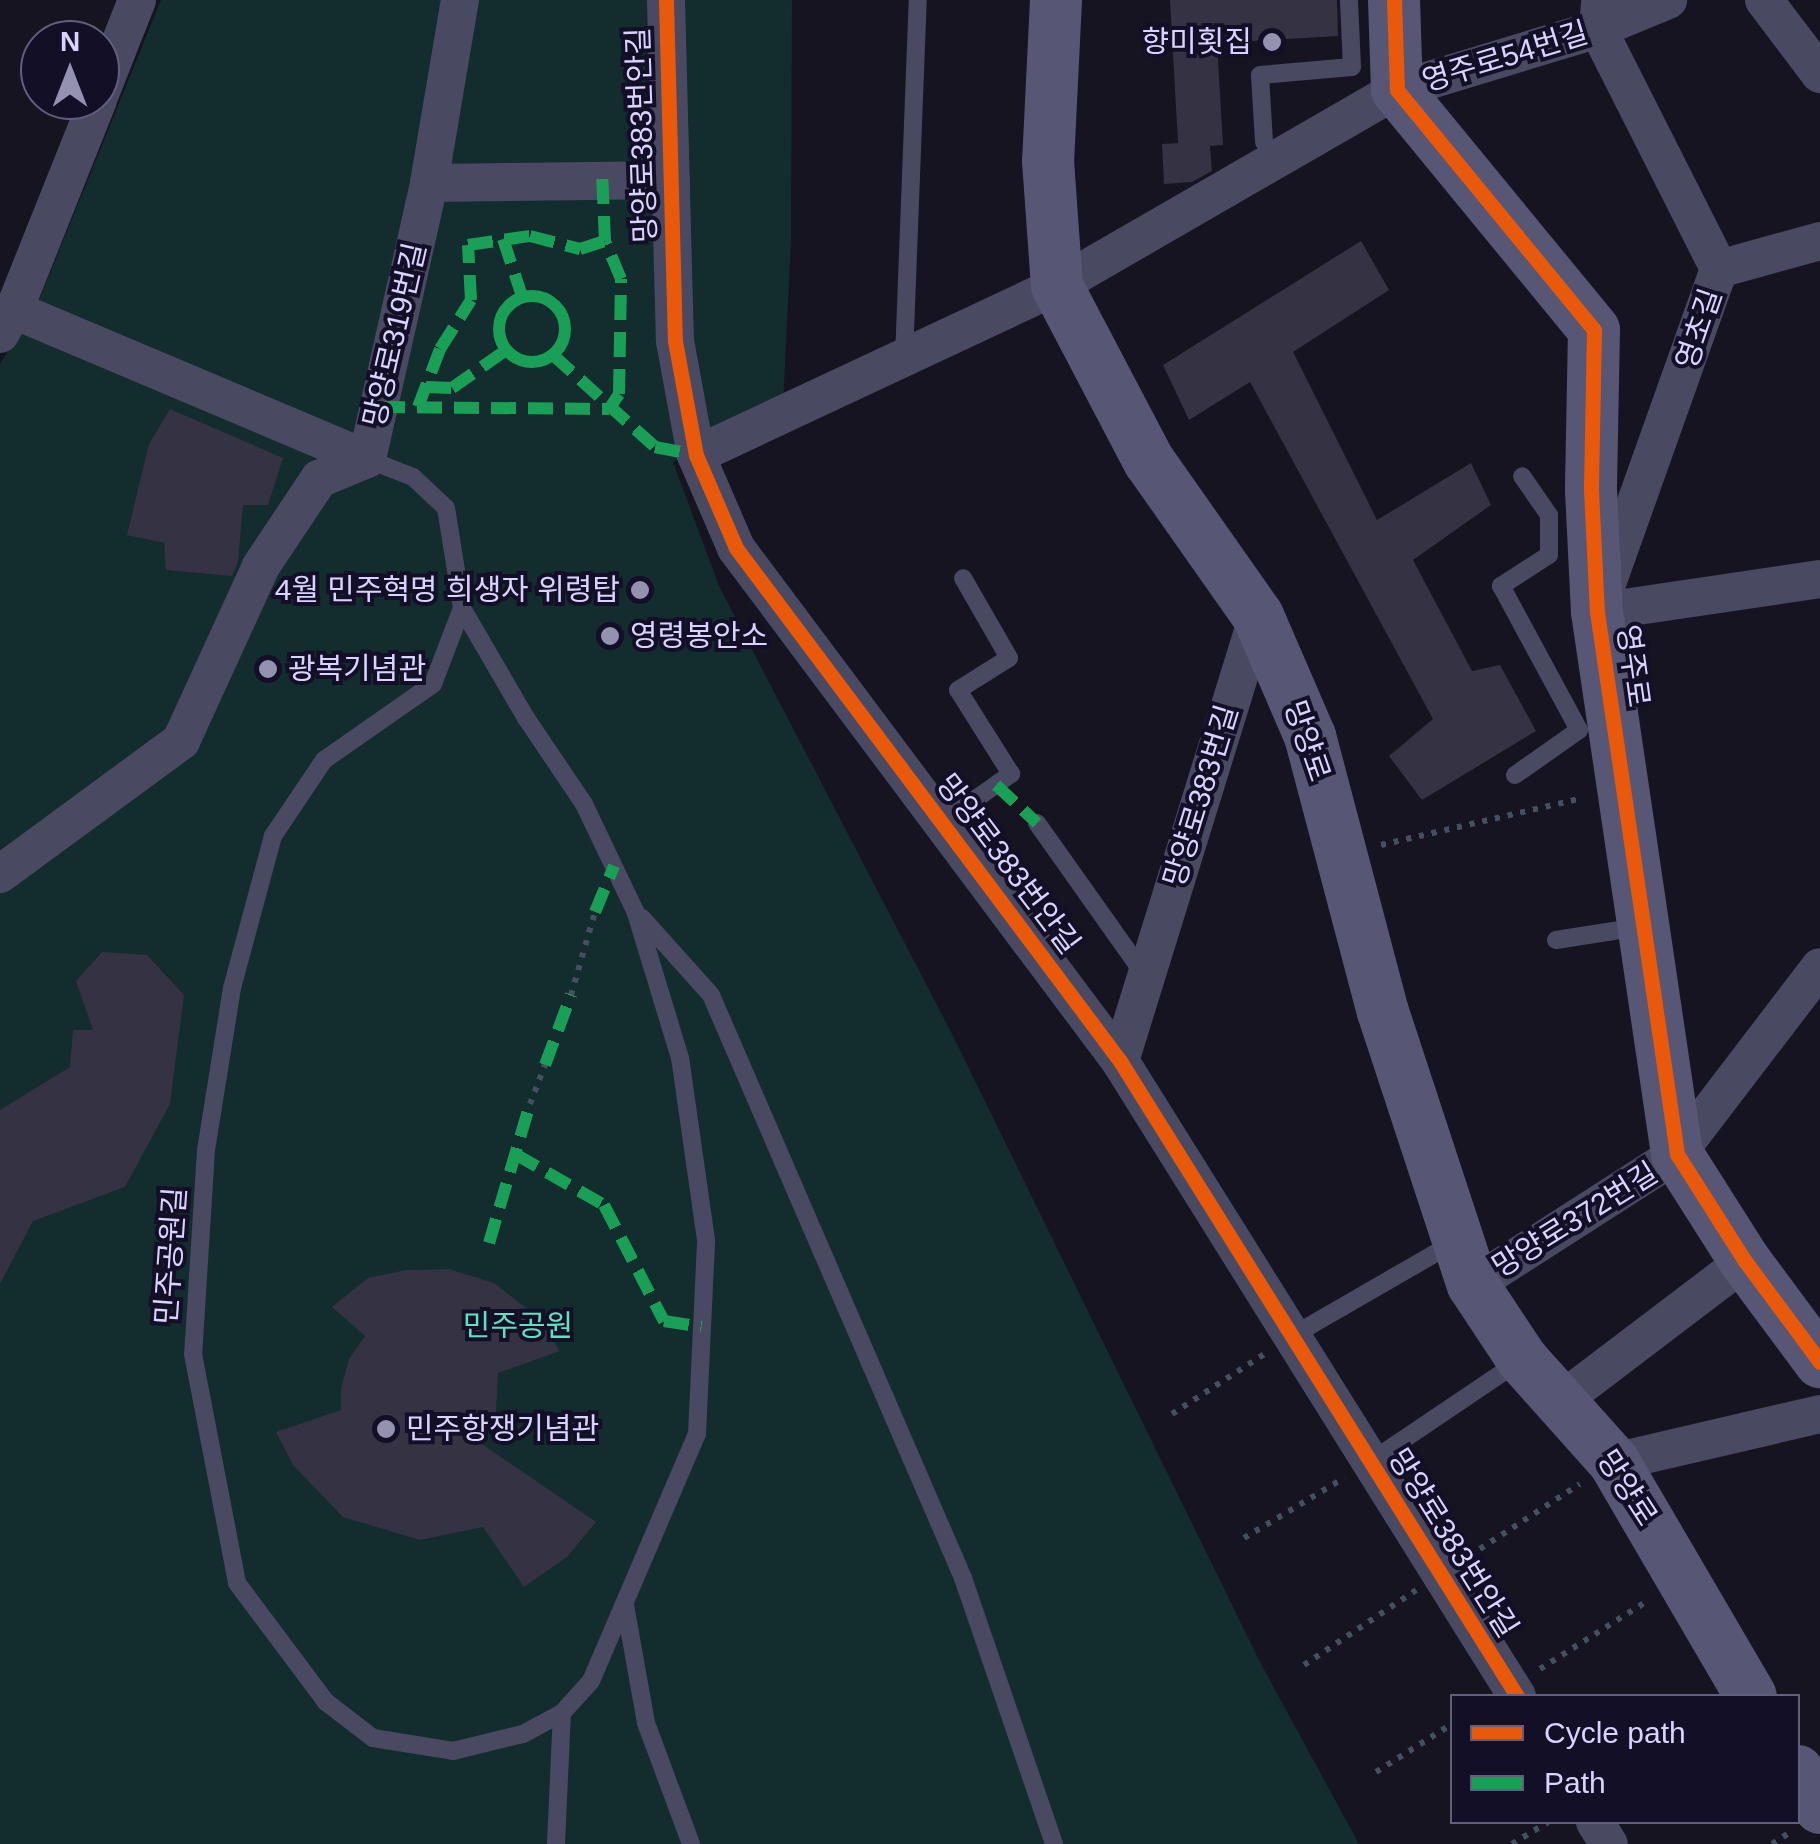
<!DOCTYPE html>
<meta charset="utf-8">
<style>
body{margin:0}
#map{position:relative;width:1820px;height:1844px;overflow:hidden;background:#161421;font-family:Helvetica,"Noto Sans KR",sans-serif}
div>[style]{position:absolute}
.green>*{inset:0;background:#132c2d}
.building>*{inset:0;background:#343243}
.path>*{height:6px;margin-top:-3px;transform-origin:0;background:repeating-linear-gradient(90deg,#44505f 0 5px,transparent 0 13px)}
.lane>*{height:18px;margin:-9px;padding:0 9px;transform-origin:9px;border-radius:9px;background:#4a4962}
.street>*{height:38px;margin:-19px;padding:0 19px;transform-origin:19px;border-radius:19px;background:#4a4962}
.secondary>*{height:52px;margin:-26px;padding:0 26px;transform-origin:26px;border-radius:26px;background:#575674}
.quiet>*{height:12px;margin-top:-6px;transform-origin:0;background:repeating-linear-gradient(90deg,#1a9f57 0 25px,transparent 0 37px)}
.quiet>.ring{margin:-6px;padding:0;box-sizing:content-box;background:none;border:12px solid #1a9f57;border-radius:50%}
.cycleway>*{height:15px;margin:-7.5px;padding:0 7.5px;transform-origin:7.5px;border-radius:7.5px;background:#e8590c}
.dots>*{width:28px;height:28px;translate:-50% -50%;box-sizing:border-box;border:5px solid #130f26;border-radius:50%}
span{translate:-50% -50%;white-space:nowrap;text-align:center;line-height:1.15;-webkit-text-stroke:8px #130f26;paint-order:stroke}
.poi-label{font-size:30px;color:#d9d4ff}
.right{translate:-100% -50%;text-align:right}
.left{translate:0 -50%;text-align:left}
.street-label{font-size:30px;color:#d9d4ff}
.park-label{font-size:30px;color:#5fe0c0}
.legend{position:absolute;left:1450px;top:1694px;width:350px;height:130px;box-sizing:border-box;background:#130f26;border:2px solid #625e7d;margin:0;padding:12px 18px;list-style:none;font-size:30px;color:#d9d4ff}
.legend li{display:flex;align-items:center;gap:20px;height:50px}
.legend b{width:50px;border:2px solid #625e7d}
.north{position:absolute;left:20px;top:20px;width:100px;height:100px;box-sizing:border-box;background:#130f26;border:2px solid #625e7d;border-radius:50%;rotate:0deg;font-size:28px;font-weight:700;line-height:40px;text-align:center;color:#d9d4ff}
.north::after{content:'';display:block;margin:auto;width:35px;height:45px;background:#9591b1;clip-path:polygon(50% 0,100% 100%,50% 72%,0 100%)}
</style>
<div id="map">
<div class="green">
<div style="clip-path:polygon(161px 0,792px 0,791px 240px,783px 405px,673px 462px,719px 586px,952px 1034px,1260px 1662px,1359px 1844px,0 1844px,0 364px,37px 305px)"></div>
</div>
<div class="building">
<div style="clip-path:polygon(1170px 0,1337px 0,1338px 36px,1217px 43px,1223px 145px,1210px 146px,1212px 171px,1192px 182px,1164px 184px,1162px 144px,1178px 143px)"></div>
<div style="clip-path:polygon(1361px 241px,1389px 290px,1293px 352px,1377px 520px,1471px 463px,1491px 505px,1413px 560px,1472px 671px,1500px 665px,1536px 731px,1422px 800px,1389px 756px,1433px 719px,1250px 382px,1189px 420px,1163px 365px)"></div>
<div style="clip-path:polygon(170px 409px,283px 458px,268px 505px,243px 505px,238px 562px,232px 576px,166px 570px,164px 543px,127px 535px,149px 444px)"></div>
<div style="clip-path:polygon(102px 952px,147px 955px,184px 995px,170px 1104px,125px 1187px,33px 1221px,0 1284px,0 1110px,70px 1067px,73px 1030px,93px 1030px,76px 981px)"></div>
<div style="clip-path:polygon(449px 1269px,494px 1283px,536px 1316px,560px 1351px,498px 1373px,496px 1412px,482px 1444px,596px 1522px,567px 1557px,524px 1587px,483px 1527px,420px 1540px,343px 1517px,293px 1465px,276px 1432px,341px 1410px,341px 1388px,349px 1359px,365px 1336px,332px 1307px,368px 1278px,406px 1270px)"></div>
</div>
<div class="path">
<div style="left:1381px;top:845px;width:207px;rotate:-13.1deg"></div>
<div style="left:571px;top:995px;width:86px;rotate:-73.9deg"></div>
<div style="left:530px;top:1104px;width:42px;rotate:-69deg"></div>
<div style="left:1172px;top:1414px;width:112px;rotate:-33deg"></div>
<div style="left:1244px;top:1538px;width:117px;rotate:-31deg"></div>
<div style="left:1469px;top:1556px;width:132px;rotate:-33deg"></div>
<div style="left:1304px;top:1665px;width:135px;rotate:-33.8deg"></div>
<div style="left:1540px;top:1669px;width:127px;rotate:-32.4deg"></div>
<div style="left:1376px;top:1772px;width:90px;rotate:-32.3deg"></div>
<div style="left:1512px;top:1844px;width:42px;rotate:-31.4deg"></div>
<div style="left:1772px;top:1844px;width:24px;rotate:-33deg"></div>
</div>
<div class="lane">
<div style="left:1264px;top:142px;width:67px;rotate:-93.4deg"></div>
<div style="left:1260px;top:75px;width:92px;rotate:-5deg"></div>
<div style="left:1352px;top:67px;width:67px;rotate:-92.6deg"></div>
<div style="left:904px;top:358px;width:358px;rotate:-87.8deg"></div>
<div style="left:367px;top:459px;width:49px;rotate:21.4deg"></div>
<div style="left:413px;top:477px;width:45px;rotate:43.2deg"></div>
<div style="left:446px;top:508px;width:101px;rotate:80.9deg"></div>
<div style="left:462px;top:608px;width:81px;rotate:110.9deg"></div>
<div style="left:433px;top:684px;width:133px;rotate:145.1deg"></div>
<div style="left:324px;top:760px;width:92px;rotate:123.9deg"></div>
<div style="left:273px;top:836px;width:157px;rotate:105.1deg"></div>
<div style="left:232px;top:988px;width:164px;rotate:99.1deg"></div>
<div style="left:206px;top:1150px;width:204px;rotate:93.6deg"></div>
<div style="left:193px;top:1354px;width:233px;rotate:79.1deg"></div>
<div style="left:237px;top:1583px;width:149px;rotate:53.2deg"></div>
<div style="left:326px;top:1702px;width:59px;rotate:37.5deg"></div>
<div style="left:373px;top:1738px;width:81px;rotate:9.2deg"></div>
<div style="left:453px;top:1751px;width:72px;rotate:-13.7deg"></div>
<div style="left:523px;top:1734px;width:44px;rotate:-28.3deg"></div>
<div style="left:562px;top:1713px;width:43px;rotate:-47.8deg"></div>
<div style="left:591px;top:1681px;width:269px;rotate:-66.8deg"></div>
<div style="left:697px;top:1434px;width:194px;rotate:-87.3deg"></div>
<div style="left:706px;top:1240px;width:184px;rotate:-98.1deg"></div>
<div style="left:680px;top:1058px;width:152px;rotate:-106.9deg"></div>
<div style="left:636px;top:913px;width:121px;rotate:-115.5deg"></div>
<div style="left:584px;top:804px;width:104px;rotate:-124deg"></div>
<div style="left:526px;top:718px;width:127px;rotate:-120.2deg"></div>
<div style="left:1515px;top:775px;width:78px;rotate:-35.1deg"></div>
<div style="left:1579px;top:730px;width:164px;rotate:-118.4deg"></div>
<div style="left:1501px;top:586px;width:57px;rotate:-32.9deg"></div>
<div style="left:1549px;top:555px;width:40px;rotate:-90deg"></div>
<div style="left:1549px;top:515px;width:47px;rotate:-124.7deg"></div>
<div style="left:942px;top:823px;width:85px;rotate:-35.4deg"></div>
<div style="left:1011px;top:774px;width:99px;rotate:-122.2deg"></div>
<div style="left:958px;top:690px;width:60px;rotate:-32.1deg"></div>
<div style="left:1009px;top:658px;width:92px;rotate:-119.9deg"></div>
<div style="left:1037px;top:823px;width:189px;rotate:54.7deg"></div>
<div style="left:642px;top:918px;width:103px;rotate:48.1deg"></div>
<div style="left:711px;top:995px;width:635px;rotate:66.62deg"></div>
<div style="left:963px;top:1578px;width:281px;rotate:71.1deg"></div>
<div style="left:1556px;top:940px;width:84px;rotate:-8.9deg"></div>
<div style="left:1292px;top:1336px;width:186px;rotate:-30deg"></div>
<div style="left:1370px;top:1462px;width:179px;rotate:-34deg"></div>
<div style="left:625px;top:1605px;width:120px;rotate:79.9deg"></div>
<div style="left:646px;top:1723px;width:129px;rotate:69.6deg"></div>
<div style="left:556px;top:1844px;width:131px;rotate:-87.4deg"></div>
</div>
<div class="street">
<div style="left:666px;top:0;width:341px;rotate:88.5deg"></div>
<div style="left:675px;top:341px;width:116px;rotate:79.6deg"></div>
<div style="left:696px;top:455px;width:101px;rotate:66.7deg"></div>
<div style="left:736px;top:548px;width:641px;rotate:53.18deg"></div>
<div style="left:1120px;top:1061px;width:749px;rotate:57.99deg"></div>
<div style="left:1764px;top:0;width:93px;rotate:52.9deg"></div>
<div style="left:1600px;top:4px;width:25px;rotate:95deg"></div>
<div style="left:1598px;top:29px;width:269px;rotate:63.2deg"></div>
<div style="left:1719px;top:269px;width:364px;rotate:109.6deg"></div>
<div style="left:1597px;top:612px;width:225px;rotate:-8.4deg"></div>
<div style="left:100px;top:94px;width:101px;rotate:-68.5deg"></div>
<div style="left:429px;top:183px;width:242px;rotate:-0.7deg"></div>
<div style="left:1719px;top:269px;width:105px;rotate:-15.5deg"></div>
<div style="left:14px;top:310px;width:383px;rotate:22.9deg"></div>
<div style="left:0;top:334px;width:28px;rotate:-60deg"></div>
<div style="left:14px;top:310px;width:226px;rotate:-68.2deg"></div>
<div style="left:696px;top:455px;width:399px;rotate:-25.1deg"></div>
<div style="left:1057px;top:286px;width:392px;rotate:-30deg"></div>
<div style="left:1397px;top:90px;width:210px;rotate:-16.9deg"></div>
<div style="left:1598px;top:29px;width:76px;rotate:-22.5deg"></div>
<div style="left:0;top:874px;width:225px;rotate:-36.3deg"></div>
<div style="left:181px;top:741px;width:192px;rotate:-65.4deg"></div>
<div style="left:261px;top:566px;width:105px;rotate:-56.3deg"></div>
<div style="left:319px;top:479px;width:52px;rotate:-22.6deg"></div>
<div style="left:367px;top:459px;width:283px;rotate:-77.3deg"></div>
<div style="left:429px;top:183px;width:186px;rotate:-80.4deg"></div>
<div style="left:1120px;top:1061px;width:466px;rotate:-72.8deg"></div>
<div style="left:1473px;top:1285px;width:242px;rotate:-32.7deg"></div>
<div style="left:1677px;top:1154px;width:235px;rotate:-52.6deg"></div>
<div style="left:1562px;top:1400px;width:230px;rotate:-37.2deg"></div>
<div style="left:1614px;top:1462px;width:212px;rotate:-13.1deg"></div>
<div style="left:1595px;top:1822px;width:26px;rotate:58deg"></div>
</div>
<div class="secondary">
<div style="left:1056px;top:0;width:161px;rotate:92.8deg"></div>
<div style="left:1048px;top:161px;width:125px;rotate:85.9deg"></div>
<div style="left:1057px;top:286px;width:198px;rotate:62.3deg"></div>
<div style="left:1149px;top:461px;width:189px;rotate:54.9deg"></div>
<div style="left:1258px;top:616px;width:131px;rotate:66.6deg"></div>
<div style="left:1310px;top:736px;width:285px;rotate:75.2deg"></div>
<div style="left:1383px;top:1012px;width:287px;rotate:71.8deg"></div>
<div style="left:1473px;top:1285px;width:89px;rotate:56.5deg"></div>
<div style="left:1522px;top:1359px;width:138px;rotate:48.2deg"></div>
<div style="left:1614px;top:1462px;width:271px;rotate:59.7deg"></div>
<div style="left:1394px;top:0;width:90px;rotate:88.1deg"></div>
<div style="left:1397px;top:90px;width:310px;rotate:50.6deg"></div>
<div style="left:1594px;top:330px;width:160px;rotate:91.1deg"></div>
<div style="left:1591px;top:490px;width:122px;rotate:87.2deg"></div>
<div style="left:1597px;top:612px;width:548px;rotate:81.6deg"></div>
<div style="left:1677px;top:1154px;width:127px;rotate:57.6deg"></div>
<div style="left:1745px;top:1261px;width:126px;rotate:53.4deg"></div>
<div style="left:1798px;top:1771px;width:43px;rotate:59.3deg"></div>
</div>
<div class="quiet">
<div style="left:503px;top:239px;width:60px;rotate:71.6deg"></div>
<div class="ring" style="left:499px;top:296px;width:54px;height:54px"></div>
<div style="left:553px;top:355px;width:137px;rotate:42deg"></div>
<div style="left:655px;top:447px;width:42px;rotate:11deg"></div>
<div style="left:426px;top:387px;width:26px;rotate:2deg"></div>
<div style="left:452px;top:388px;width:66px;rotate:-35.1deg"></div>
<div style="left:380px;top:407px;width:229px;rotate:0.5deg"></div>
<div style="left:609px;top:409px;width:18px;rotate:-56deg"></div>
<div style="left:619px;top:394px;width:115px;rotate:-89deg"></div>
<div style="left:621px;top:279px;width:41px;rotate:-112.8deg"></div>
<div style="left:605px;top:241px;width:68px;rotate:-92.5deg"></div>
<div style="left:418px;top:407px;width:62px;rotate:-69.2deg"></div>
<div style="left:440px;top:349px;width:58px;rotate:-57.7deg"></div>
<div style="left:471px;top:300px;width:55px;rotate:-93.1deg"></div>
<div style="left:468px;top:245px;width:63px;rotate:-8.3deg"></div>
<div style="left:530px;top:236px;width:52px;rotate:14.6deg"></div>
<div style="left:580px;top:249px;width:26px;rotate:-18deg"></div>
<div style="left:996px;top:785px;width:56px;rotate:42.8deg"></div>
<div style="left:595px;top:912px;width:50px;rotate:-67.6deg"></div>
<div style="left:545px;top:1065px;width:75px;rotate:-69.6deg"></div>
<div style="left:515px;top:1154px;width:103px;rotate:29.8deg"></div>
<div style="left:604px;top:1205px;width:131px;rotate:62.7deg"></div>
<div style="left:664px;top:1321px;width:38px;rotate:9deg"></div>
<div style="left:489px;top:1243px;width:145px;rotate:-73.6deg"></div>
</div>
<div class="cycleway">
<div style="left:666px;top:0;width:341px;rotate:88.5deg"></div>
<div style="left:675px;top:341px;width:116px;rotate:79.6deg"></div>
<div style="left:696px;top:455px;width:101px;rotate:66.7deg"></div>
<div style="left:736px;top:548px;width:641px;rotate:53.18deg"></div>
<div style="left:1120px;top:1061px;width:749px;rotate:57.99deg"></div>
<div style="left:1394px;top:0;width:90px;rotate:88.1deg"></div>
<div style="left:1397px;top:90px;width:310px;rotate:50.6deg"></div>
<div style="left:1594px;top:330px;width:160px;rotate:91.1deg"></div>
<div style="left:1591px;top:490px;width:122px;rotate:87.2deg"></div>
<div style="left:1597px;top:612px;width:548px;rotate:81.6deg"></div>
<div style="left:1677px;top:1154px;width:127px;rotate:57.6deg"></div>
<div style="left:1745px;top:1261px;width:126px;rotate:53.4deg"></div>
</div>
<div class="dots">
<div style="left:1272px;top:42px;background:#9591b1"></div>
<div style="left:640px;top:590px;background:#9591b1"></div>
<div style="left:610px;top:636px;background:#9591b1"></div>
<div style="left:268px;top:669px;background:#9591b1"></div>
<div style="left:386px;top:1429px;background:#9591b1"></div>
</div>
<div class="poi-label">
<span class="right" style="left:1252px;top:42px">향미횟집</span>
<span class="right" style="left:620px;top:590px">4월 민주혁명 희생자 위령탑</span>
<span class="left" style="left:630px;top:636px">영령봉안소</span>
<span class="left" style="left:288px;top:669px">광복기념관</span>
<span class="left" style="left:406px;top:1429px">민주항쟁기념관</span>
</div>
<div class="street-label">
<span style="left:1505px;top:57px;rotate:-17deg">영주로54번길</span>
<span style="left:642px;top:135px;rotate:-92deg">망양로383번안길</span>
<span style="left:1699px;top:329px;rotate:-71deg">영초길</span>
<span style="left:395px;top:335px;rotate:-77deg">망양로319번길</span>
<span style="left:1633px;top:666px;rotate:82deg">영주로</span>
<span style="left:1307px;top:741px;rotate:71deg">망양로</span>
<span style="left:1201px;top:796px;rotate:-73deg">망양로383번길</span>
<span style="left:1008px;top:864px;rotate:53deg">망양로383번안길</span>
<span style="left:1575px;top:1220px;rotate:-32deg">망양로372번길</span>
<span style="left:171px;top:1256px;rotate:-86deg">민주공원길</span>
<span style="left:1627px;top:1488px;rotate:57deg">망양로</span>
<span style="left:1453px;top:1543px;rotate:58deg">망양로383번안길</span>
</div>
<div class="park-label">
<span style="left:518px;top:1326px">민주공원</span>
</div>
<ul class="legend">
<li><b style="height:12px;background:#e8590c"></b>Cycle path</li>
<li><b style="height:12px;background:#1a9f57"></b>Path</li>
</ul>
<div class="north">N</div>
</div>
